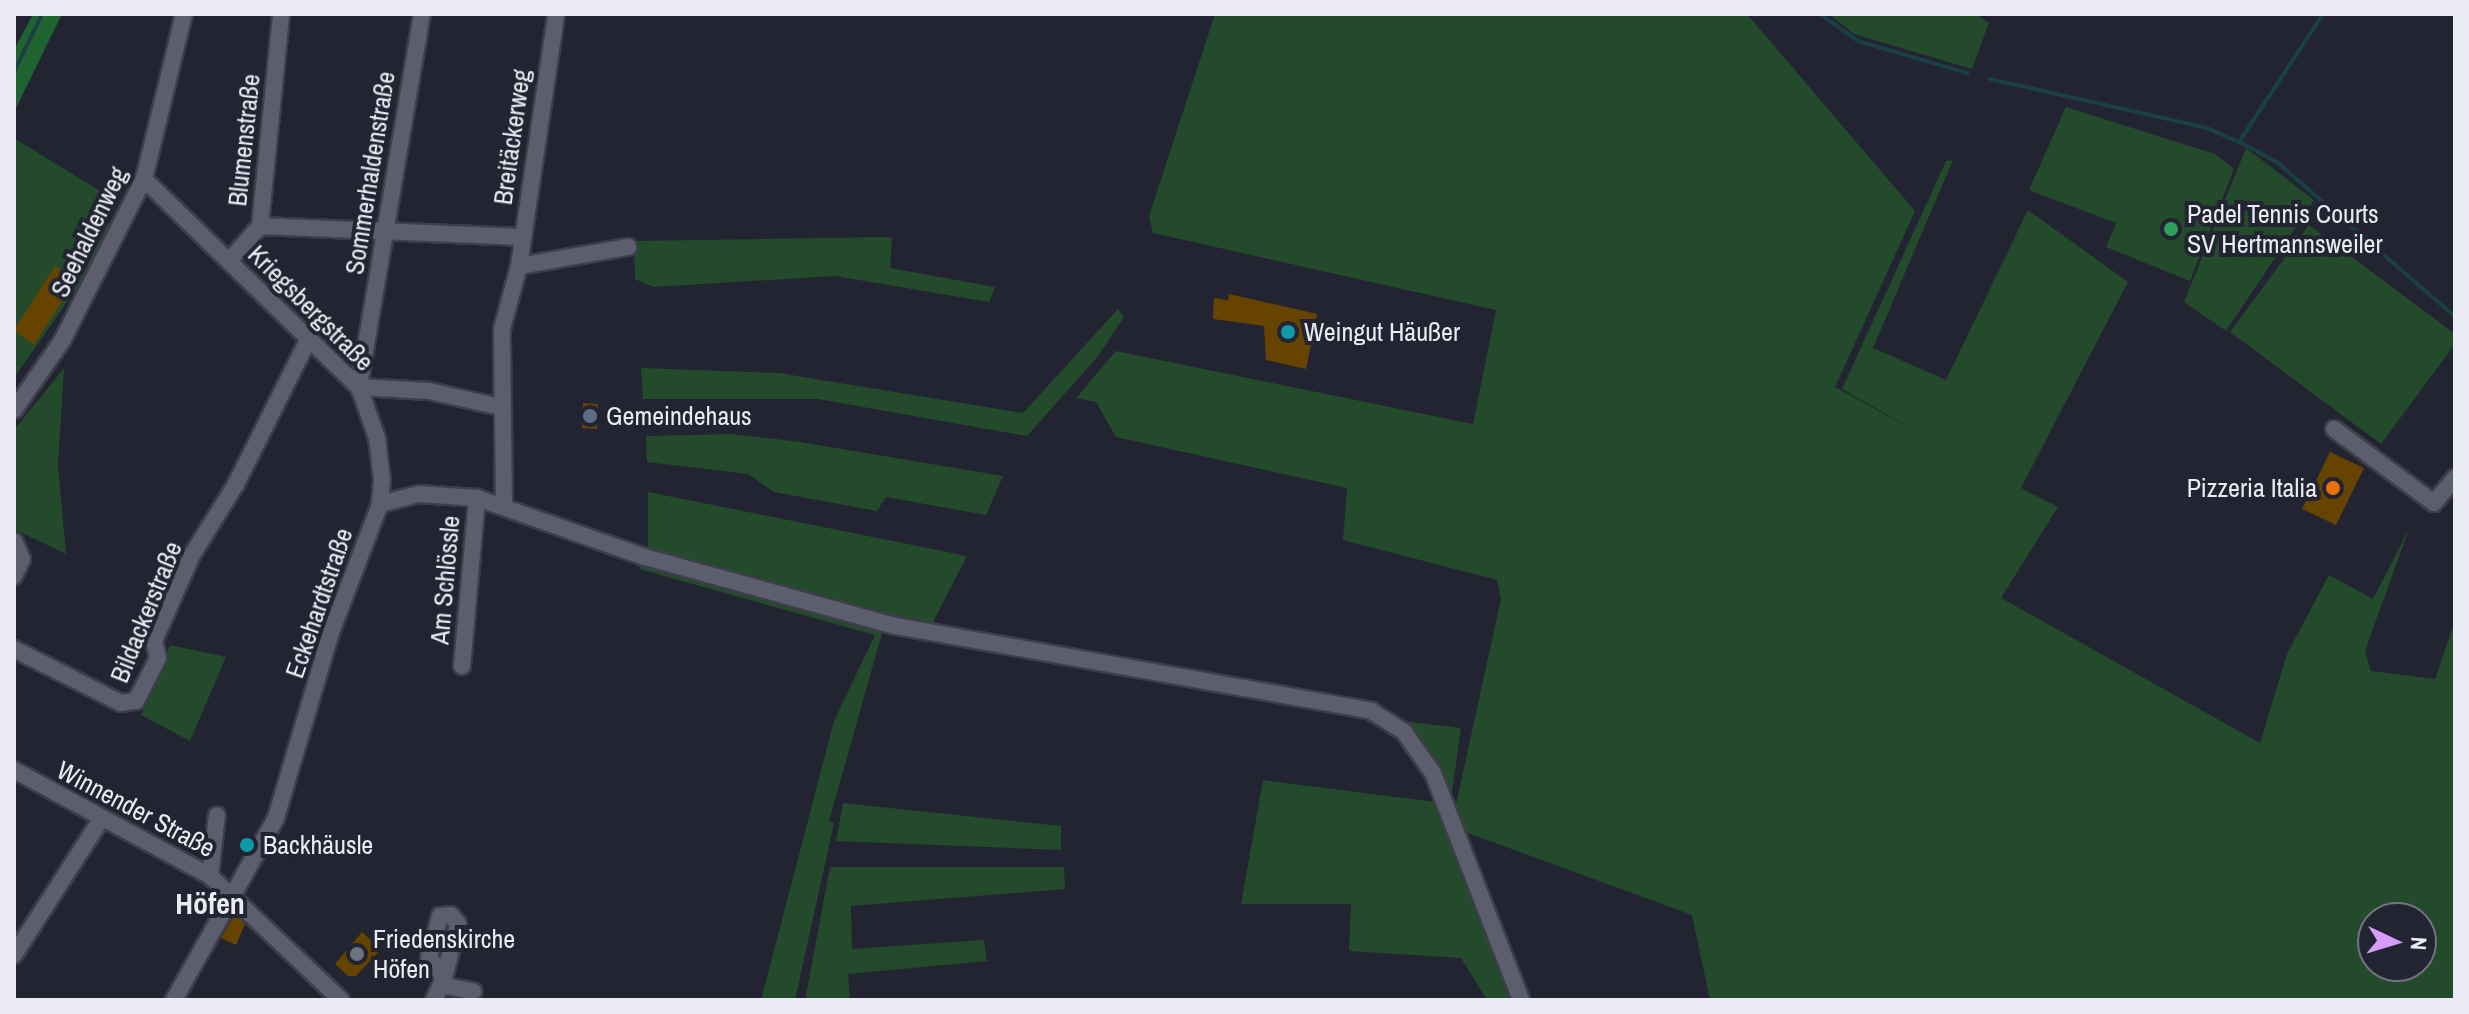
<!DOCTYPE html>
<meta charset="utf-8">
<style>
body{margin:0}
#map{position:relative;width:2469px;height:1014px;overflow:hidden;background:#232432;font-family:"Archivo Narrow",sans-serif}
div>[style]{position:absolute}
.green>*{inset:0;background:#234a2a}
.forest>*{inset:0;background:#1f642f}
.stream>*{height:4px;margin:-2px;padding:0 2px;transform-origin:2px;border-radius:2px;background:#1a3f44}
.building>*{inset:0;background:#640}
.roads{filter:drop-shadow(2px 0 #3d3e49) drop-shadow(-2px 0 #3d3e49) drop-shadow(0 2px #3d3e49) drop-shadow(0 -2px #3d3e49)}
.minor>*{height:16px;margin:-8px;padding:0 8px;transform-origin:8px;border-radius:8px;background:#5c5e6d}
.dots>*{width:22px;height:22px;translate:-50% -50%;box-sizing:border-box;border:4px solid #232432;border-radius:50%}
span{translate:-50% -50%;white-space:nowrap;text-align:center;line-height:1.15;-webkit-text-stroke:8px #232432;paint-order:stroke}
.street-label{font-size:26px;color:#eaebf4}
.poi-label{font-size:26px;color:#eaebf4}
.left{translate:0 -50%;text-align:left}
.right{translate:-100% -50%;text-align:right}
.quarter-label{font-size:30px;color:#eaebf4;font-weight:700}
.frame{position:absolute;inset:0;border:16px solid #eaebf4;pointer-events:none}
.north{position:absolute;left:2357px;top:902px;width:80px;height:80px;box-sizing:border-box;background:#232432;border:2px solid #737480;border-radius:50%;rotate:94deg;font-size:22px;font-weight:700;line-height:32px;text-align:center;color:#eaebf4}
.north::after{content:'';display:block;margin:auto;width:28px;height:36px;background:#d79bf9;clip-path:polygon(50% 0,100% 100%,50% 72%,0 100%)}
</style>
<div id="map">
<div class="green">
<div style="clip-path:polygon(evenodd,1215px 14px,1747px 14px,1915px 211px,1835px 387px,1919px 433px,1842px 389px,1946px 161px,1953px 160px,1873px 348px,1946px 380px,2028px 210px,2128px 282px,2021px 488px,2058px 507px,2001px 598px,2260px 743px,2287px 654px,2329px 575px,2373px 599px,2409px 529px,2365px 651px,2371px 671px,2435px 679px,2455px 621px,2455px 1000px,1710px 1000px,1692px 915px,1460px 830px,1455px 809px,1501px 599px,1497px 580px,1343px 540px,1347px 488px,1116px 437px,1096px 402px,1076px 398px,1116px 351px,1473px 424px,1496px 310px,1153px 233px,1149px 216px,1215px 14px,2373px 918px,2421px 918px,2421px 966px,2373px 966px,2373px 918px)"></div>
<div style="clip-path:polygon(1829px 14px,1976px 14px,1989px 23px,1972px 69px,1854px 34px)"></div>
<div style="clip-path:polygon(2066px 107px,2215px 154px,2234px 169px,2190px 281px,2106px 247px,2116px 223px,2029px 190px)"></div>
<div style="clip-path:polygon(14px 138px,103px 193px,92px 214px,112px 225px,90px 269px,14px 378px)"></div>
<div style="clip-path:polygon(2246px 148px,2314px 200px,2226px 331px,2184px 302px)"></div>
<div style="clip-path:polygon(2309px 225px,2455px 334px,2455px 344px,2381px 444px,2230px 332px)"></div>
<div style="clip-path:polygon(882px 237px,892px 238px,890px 268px,995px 287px,989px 302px,835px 276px,653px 287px,635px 279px,634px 241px)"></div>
<div style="clip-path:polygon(1118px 309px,1124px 317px,1098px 356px,1027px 436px,818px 399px,643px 399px,641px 368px,779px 373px,1023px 413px)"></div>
<div style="clip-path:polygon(64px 368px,58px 465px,66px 554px,14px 529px,14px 430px)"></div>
<div style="clip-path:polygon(731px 434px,800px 442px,1003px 476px,986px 515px,886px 497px,877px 511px,774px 492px,748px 474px,647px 462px,646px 436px)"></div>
<div style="clip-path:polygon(648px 492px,967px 556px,933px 622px,923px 628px,648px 551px)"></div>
<div style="clip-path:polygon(642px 562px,882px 633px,829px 821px,834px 823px,795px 1000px,761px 1000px,834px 721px,875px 635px,639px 569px)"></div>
<div style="clip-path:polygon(170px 645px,226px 657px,190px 741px,141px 715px)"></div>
<div style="clip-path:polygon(1402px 721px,1461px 728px,1451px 799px,1428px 751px)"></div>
<div style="clip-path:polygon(1263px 780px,1435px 802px,1514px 1000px,1487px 1000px,1461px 958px,1349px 951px,1351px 904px,1241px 904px)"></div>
<div style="clip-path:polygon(843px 803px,1061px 826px,1061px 850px,836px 841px)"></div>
<div style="clip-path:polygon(830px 867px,1064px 867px,1065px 889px,851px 906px,852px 949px,984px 940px,987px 961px,848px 974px,850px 1000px,805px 1000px)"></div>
</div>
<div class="forest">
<div style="clip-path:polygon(33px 14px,62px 14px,14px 112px,14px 50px)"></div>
</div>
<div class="stream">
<div style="left:1820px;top:14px;width:47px;rotate:35.4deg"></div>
<div style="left:1858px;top:41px;width:114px;rotate:16.4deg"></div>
<div style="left:14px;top:72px;width:64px;rotate:-64.2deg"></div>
<div style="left:1990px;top:79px;width:222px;rotate:12.7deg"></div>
<div style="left:2207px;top:128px;width:35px;rotate:24deg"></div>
<div style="left:2239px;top:142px;width:43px;rotate:27.8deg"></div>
<div style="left:2277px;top:162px;width:236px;rotate:41deg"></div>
<div style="left:2239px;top:142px;width:153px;rotate:-56.7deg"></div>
</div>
<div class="building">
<div style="clip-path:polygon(55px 266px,76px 279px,34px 345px,14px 330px)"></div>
<div style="clip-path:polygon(1229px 294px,1317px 314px,1306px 369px,1266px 360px,1264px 326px,1213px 319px,1214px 298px,1228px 300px)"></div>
<div style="clip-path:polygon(583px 403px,598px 404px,597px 429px,582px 428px)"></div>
<div style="clip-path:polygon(2330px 452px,2364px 468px,2336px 525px,2302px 509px)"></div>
<div style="clip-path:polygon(235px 914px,245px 924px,236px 945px,221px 938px)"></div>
<div style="clip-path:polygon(362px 932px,381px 949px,356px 976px,348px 976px,335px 964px)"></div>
</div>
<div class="roads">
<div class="minor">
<div style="left:422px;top:14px;width:378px;rotate:99.6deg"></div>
<div style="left:359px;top:387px;width:70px;rotate:3.3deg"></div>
<div style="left:429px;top:391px;width:73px;rotate:12.7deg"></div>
<div style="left:144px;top:179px;width:299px;rotate:44.1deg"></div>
<div style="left:359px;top:387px;width:54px;rotate:70.6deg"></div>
<div style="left:377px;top:438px;width:42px;rotate:83.2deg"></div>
<div style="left:382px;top:480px;width:24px;rotate:95deg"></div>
<div style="left:380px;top:504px;width:137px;rotate:110.9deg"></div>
<div style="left:331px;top:632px;width:194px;rotate:106.5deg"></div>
<div style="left:276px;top:818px;width:209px;rotate:119.3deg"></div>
<div style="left:260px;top:226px;width:263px;rotate:2.4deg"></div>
<div style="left:230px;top:260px;width:45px;rotate:-48.6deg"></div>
<div style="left:260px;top:226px;width:213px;rotate:-84.3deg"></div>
<div style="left:519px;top:266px;width:111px;rotate:-9.9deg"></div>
<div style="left:14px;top:410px;width:84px;rotate:-55.2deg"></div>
<div style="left:62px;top:341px;width:182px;rotate:-63.2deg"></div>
<div style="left:144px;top:179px;width:170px;rotate:-76.4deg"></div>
<div style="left:2334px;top:429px;width:124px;rotate:36.5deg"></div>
<div style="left:2434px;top:503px;width:33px;rotate:-50deg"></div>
<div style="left:380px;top:504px;width:40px;rotate:-14.4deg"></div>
<div style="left:419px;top:494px;width:58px;rotate:3.9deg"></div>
<div style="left:477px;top:498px;width:178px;rotate:19.4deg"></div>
<div style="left:645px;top:557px;width:260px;rotate:15.4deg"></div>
<div style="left:896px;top:626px;width:483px;rotate:10.1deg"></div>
<div style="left:1371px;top:711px;width:39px;rotate:32deg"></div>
<div style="left:1404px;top:732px;width:50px;rotate:54.7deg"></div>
<div style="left:1433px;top:773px;width:243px;rotate:68.8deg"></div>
<div style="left:504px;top:505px;width:176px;rotate:-90.7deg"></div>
<div style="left:502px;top:329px;width:65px;rotate:-74.9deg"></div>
<div style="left:519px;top:266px;width:255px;rotate:-81.6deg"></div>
<div style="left:14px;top:541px;width:20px;rotate:66deg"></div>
<div style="left:22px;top:559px;width:19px;rotate:115deg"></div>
<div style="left:14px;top:649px;width:120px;rotate:26.8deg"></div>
<div style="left:121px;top:703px;width:15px;rotate:-8deg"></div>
<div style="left:136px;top:701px;width:48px;rotate:-62.9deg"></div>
<div style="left:158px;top:658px;width:17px;rotate:-103deg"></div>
<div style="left:154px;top:641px;width:94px;rotate:-66.2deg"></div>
<div style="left:192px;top:555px;width:84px;rotate:-58.2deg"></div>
<div style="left:236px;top:484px;width:163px;rotate:-63.4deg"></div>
<div style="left:462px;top:666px;width:169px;rotate:-84.9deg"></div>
<div style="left:14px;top:770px;width:223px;rotate:28.4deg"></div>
<div style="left:210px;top:876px;width:180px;rotate:43.4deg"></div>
<div style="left:210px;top:876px;width:61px;rotate:-83.5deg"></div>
<div style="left:14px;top:955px;width:163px;rotate:-57.3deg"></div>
<div style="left:441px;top:985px;width:33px;rotate:11deg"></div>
<div style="left:434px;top:1000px;width:24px;rotate:-66deg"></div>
<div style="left:444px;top:978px;width:56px;rotate:-75.5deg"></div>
<div style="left:458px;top:924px;width:11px;rotate:-128deg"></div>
<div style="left:451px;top:915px;width:11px;rotate:175deg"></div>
<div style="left:440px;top:916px;width:42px;rotate:105deg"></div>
<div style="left:429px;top:957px;width:26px;rotate:54deg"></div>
</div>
</div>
<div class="dots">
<div style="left:2171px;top:229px;background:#2e9e5b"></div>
<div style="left:1288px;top:332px;background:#0f9aa8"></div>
<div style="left:590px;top:416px;background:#5c6f8a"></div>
<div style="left:2333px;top:488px;background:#e8710a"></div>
<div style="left:247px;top:845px;background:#0f9aa8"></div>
<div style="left:357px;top:954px;background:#6b7280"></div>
</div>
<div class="street-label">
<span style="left:512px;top:137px;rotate:-82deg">Breitäckerweg</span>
<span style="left:244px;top:140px;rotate:-84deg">Blumenstraße</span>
<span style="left:370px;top:173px;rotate:-81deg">Sommerhaldenstraße</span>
<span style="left:89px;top:232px;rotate:-64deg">Seehaldenweg</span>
<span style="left:311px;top:308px;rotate:45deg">Kriegsbergstraße</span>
<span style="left:445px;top:580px;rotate:-85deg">Am Schlössle</span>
<span style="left:319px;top:603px;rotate:-71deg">Eckehardtstraße</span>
<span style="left:146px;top:612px;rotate:-68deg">Bildackerstraße</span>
<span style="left:136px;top:809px;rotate:28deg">Winnender Straße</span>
</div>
<div class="poi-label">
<span class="left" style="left:2187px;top:229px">Padel Tennis Courts<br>SV Hertmannsweiler</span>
<span class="left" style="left:1304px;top:332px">Weingut Häußer</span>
<span class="left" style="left:606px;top:416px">Gemeindehaus</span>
<span class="right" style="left:2317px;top:488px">Pizzeria Italia</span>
<span class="left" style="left:263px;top:845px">Backhäusle</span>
<span class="left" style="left:373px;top:954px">Friedenskirche<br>Höfen</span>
</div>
<div class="quarter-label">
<span style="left:210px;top:903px">Höfen</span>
</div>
<div class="frame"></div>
<div class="north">N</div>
</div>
